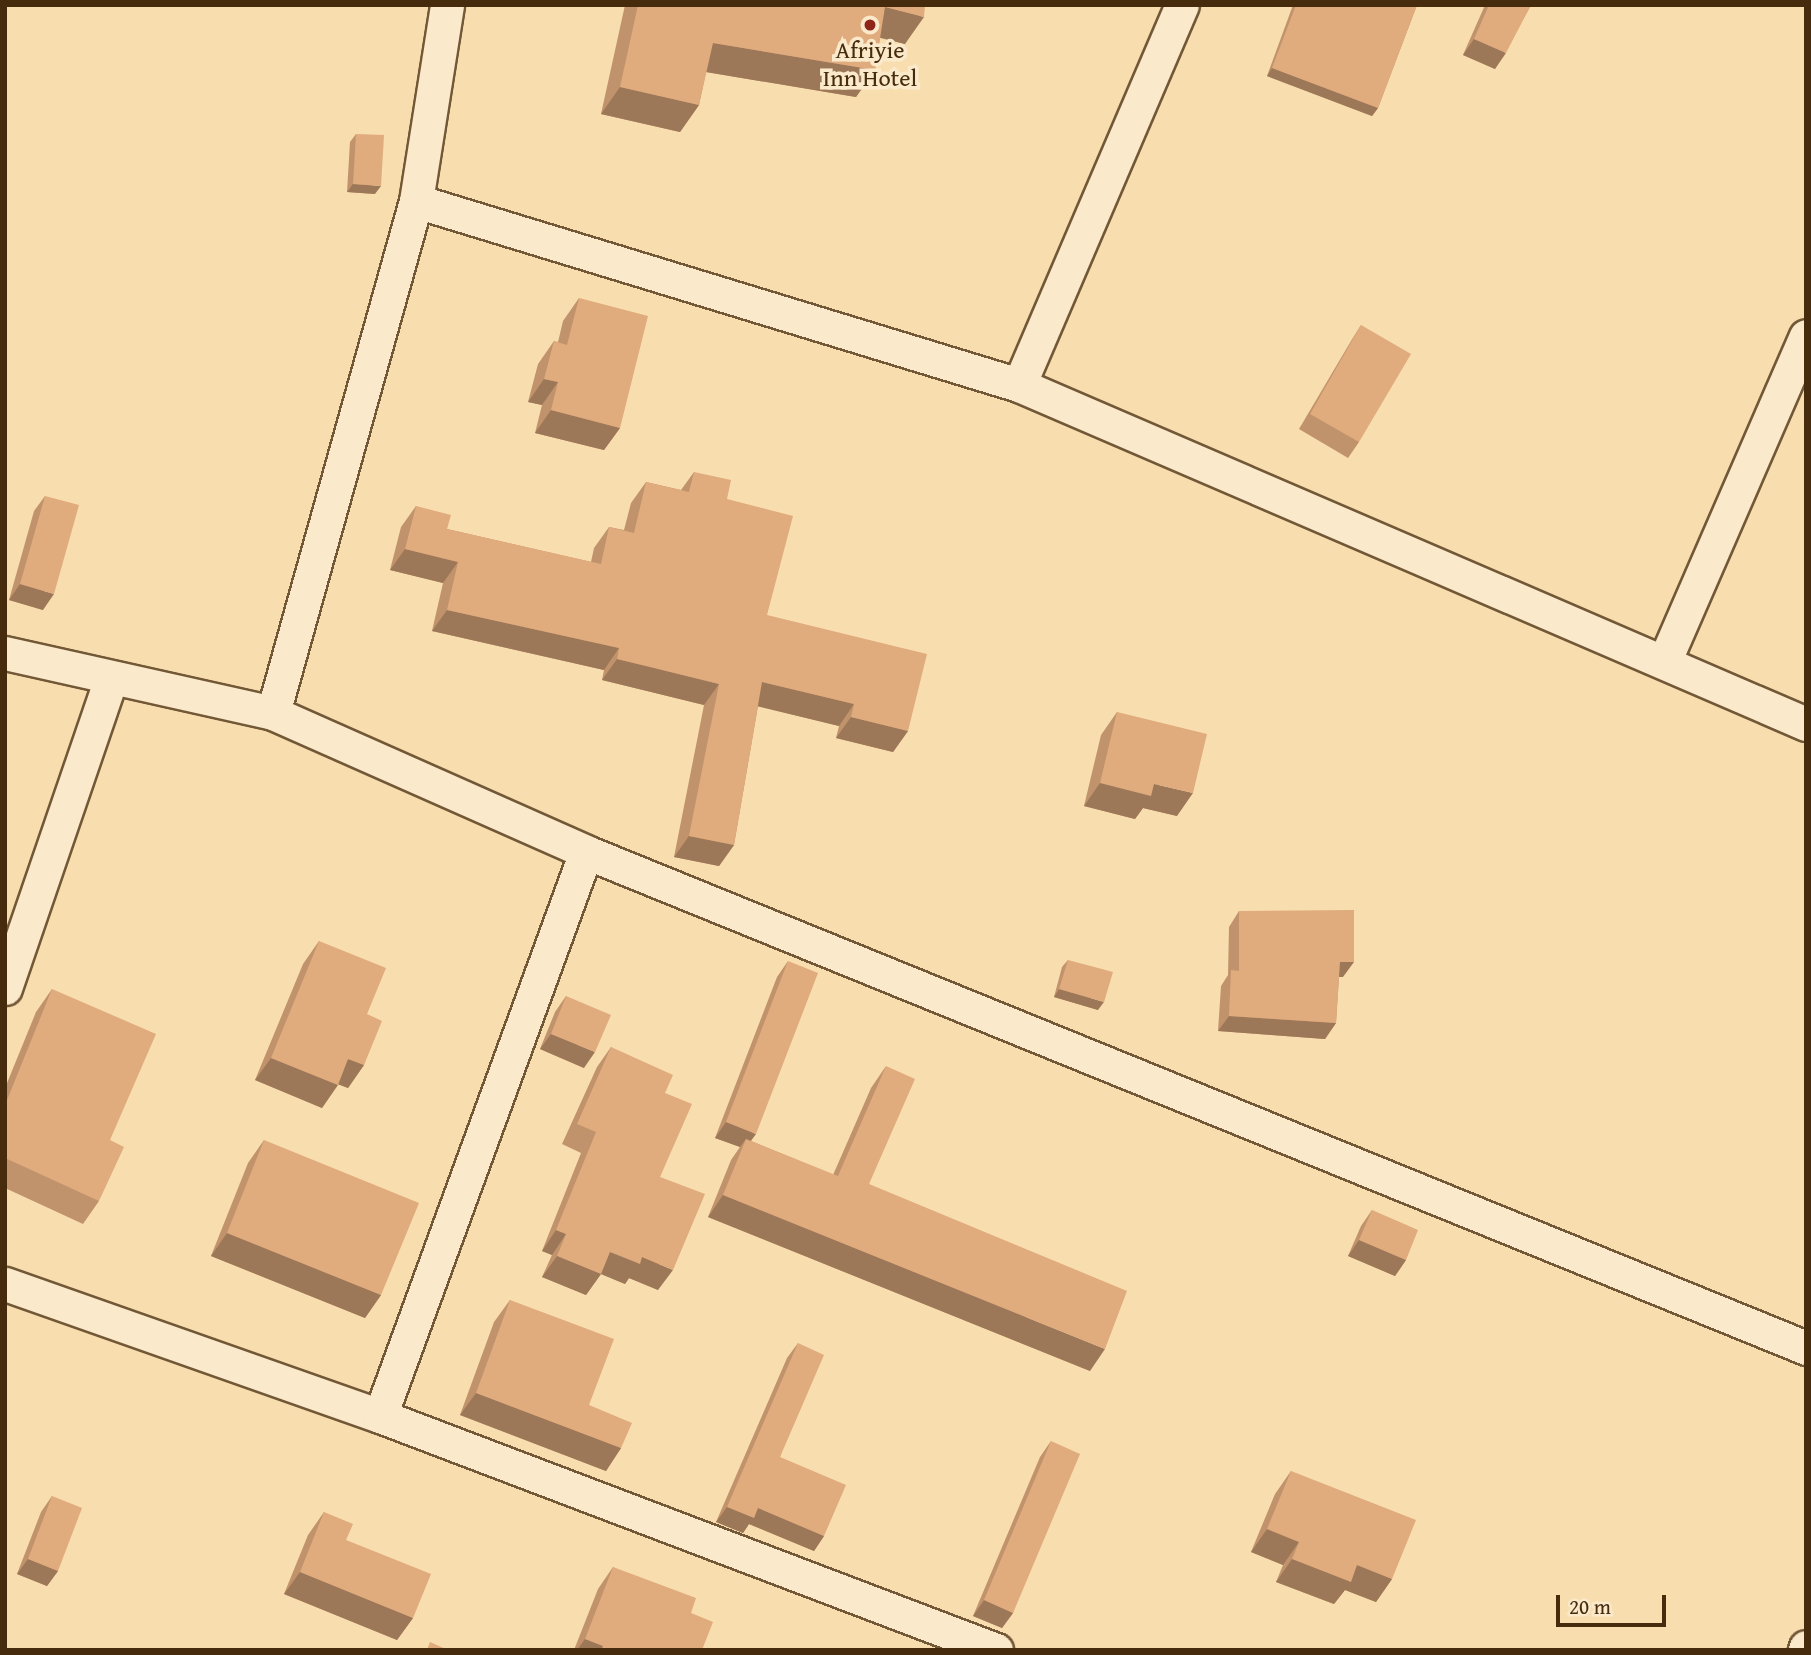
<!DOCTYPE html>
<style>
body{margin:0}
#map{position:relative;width:1811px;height:1655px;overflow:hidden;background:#f8ddaf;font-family:"Gentium Book Plus",serif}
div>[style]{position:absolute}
.roads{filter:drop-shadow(2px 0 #725836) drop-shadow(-2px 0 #725836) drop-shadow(0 2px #725836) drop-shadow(0 -2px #725836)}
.minor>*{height:33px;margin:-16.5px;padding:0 16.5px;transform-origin:16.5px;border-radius:16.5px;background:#fae9cb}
.wall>*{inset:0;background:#c1936c}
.shaded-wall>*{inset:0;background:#9d7858}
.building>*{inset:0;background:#e0ab7d}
.dots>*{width:19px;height:19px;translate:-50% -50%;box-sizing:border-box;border:4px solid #fae9cb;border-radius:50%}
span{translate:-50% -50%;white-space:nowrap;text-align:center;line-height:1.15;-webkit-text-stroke:7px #fae9cb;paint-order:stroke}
.poi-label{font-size:24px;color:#462c0d}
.frame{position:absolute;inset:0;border:7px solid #462c0d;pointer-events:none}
.scale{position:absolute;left:1556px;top:1595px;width:110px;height:32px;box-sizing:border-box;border:4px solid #462c0d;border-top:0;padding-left:9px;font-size:21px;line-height:24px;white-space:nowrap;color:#462c0d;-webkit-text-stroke:5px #fae9cb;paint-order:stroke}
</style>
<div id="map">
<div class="roads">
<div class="minor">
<div style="left:416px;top:201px;width:630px;rotate:16.97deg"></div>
<div style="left:1019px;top:385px;width:857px;rotate:23.3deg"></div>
<div style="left:1019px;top:385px;width:413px;rotate:-66.8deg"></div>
<div style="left:5px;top:653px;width:275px;rotate:12.6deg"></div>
<div style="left:273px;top:713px;width:342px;rotate:23.9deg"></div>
<div style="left:586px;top:852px;width:1317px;rotate:22.12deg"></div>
<div style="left:1665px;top:660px;width:353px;rotate:-66.5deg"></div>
<div style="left:273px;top:713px;width:532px;rotate:-74.4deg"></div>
<div style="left:416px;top:201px;width:198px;rotate:-81deg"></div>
<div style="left:5px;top:988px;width:324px;rotate:-71.1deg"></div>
<div style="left:5px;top:1284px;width:398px;rotate:19.4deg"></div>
<div style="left:380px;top:1416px;width:659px;rotate:20.8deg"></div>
<div style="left:380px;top:1416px;width:600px;rotate:-69.94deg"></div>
<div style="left:1805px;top:1650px;width:3px;rotate:-72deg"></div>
</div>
</div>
<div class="wall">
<div style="clip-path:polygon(625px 5px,925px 5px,905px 44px,880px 38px,875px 70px,856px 97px,706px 72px,699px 105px,680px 132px,601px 114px)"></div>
<div style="clip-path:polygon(1293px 5px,1417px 5px,1378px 108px,1372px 116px,1267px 76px)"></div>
<div style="clip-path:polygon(1485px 5px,1531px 5px,1495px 69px,1463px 55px)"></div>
<div style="clip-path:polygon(356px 134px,375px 194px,347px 192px,350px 142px)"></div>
<div style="clip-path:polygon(579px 298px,620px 428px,604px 450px,535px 433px,542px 405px,528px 402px,538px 364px,554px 341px,558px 342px,563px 321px)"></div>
<div style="clip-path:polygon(1361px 325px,1359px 442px,1348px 458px,1299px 429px,1351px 341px)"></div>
<div style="clip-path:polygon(694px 472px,727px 499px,767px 615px,908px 731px,893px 752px,836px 738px,839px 726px,758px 706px,734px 845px,719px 866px,674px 857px,704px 705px,602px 680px,604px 670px,432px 631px,443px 583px,390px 570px,401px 527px,416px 506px,447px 529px,591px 562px,594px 548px,609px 527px,624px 530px,631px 503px,646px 482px,681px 490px)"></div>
<div style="clip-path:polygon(45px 496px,43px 610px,9px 600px,34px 511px)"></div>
<div style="clip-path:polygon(1117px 712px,1177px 816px,1143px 808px,1135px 819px,1084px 806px,1101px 735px)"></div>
<div style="clip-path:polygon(1239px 911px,1343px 977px,1339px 977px,1336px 1023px,1325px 1039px,1218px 1031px,1221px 986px,1228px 975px,1229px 927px)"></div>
<div style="clip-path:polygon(319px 941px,367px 1014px,364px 1065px,348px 1088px,338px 1084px,322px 1108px,255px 1080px,303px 964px)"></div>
<div style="clip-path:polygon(1068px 960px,1098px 1010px,1054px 997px,1062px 967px)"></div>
<div style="clip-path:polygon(788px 961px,751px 1141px,833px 1175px,871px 1088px,886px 1066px,869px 1184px,1090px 1371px,708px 1217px,731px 1160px,740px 1147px,715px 1138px,777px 977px)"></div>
<div style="clip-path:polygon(52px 989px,99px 1201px,83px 1224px,5px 1188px,5px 1088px,36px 1012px)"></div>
<div style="clip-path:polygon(566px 996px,584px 1068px,540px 1049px,555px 1012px)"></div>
<div style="clip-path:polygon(611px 1047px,665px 1093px,660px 1177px,658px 1290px,629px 1278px,625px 1284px,601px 1274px,586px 1295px,542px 1277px,552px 1255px,542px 1251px,581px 1153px,562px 1144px,597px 1067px)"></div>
<div style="clip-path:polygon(264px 1140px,381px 1295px,365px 1318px,211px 1256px,248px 1163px)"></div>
<div style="clip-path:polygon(1372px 1210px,1406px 1260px,1395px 1276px,1348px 1256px,1361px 1226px)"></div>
<div style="clip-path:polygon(510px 1300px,621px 1448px,606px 1471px,460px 1415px,494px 1322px)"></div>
<div style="clip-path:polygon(798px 1343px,780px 1457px,824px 1536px,814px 1551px,749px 1524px,743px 1533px,716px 1522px,787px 1358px)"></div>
<div style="clip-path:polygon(1051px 1441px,1013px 1613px,1002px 1628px,973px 1616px,1040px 1457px)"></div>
<div style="clip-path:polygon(1291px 1471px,1392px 1579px,1376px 1602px,1345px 1590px,1334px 1604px,1276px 1582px,1283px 1565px,1251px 1552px,1275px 1494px)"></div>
<div style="clip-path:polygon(52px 1496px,58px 1571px,47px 1586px,17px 1574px,41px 1512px)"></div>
<div style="clip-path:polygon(324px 1512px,346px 1540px,413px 1618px,397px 1640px,284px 1594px,308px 1535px)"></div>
<div style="clip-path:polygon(613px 1567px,691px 1613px,702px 1650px,574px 1650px,598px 1589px)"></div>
</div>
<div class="shaded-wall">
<div style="clip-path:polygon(885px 7px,924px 17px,905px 44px,867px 34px)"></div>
<div style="clip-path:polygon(1474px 39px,1506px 53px,1495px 69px,1463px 55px)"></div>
<div style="clip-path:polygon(713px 43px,875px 70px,856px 97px,694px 70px)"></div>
<div style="clip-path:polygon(1272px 68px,1378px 108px,1372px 116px,1267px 76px)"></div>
<div style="clip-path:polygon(620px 87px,699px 105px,680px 132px,601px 114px)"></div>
<div style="clip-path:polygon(353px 184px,381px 186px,375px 194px,347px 192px)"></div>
<div style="clip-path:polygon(544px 379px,558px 382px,542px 405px,528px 402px)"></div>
<div style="clip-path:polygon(551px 410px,620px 428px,604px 450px,535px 433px)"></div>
<div style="clip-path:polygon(405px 549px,458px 562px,443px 583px,390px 570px)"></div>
<div style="clip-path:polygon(20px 584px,54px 594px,43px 610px,9px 600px)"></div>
<div style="clip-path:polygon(447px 610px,619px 648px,604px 670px,432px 631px)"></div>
<div style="clip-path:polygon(617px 659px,719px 684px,704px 705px,602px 680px)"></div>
<div style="clip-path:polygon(762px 682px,854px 704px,839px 726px,748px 704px)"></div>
<div style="clip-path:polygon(851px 717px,908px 731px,893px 752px,836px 738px)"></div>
<div style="clip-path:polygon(1100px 783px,1154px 784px,1193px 793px,1177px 816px,1143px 808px,1135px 819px,1084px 806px)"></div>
<div style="clip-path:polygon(689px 836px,734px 845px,719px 866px,674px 857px)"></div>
<div style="clip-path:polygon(1340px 962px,1354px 962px,1343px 977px,1329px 977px)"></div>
<div style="clip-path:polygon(1059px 989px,1104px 1002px,1098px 1010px,1054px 997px)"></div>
<div style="clip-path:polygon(1229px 1016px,1336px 1023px,1325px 1039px,1218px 1031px)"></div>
<div style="clip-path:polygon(551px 1034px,595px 1052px,584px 1068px,540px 1049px)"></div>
<div style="clip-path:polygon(271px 1058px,338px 1085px,322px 1108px,255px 1080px)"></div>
<div style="clip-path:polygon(348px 1059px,364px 1065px,348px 1088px,332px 1082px)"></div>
<div style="clip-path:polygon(726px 1122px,756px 1134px,745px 1149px,746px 1139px,740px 1147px,715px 1138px)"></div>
<div style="clip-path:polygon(723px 1195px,1105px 1349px,1090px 1371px,708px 1217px)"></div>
<div style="clip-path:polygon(556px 1230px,566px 1234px,552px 1255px,542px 1251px)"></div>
<div style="clip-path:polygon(227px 1233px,381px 1295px,365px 1318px,211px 1256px)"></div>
<div style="clip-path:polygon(1359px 1240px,1406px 1260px,1395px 1276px,1348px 1256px)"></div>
<div style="clip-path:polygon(610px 1252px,642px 1257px,673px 1270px,658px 1290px,629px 1278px,625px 1284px,601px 1274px,586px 1295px,542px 1277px,557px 1256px)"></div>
<div style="clip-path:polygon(476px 1393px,621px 1448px,606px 1471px,460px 1415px)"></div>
<div style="clip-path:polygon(727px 1507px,758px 1508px,824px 1536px,814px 1551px,749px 1524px,743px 1533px,716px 1522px)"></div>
<div style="clip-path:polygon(1267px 1529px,1299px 1542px,1283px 1565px,1251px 1552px)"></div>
<div style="clip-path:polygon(28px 1559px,58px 1571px,47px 1586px,17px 1574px)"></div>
<div style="clip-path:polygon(1292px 1559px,1357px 1565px,1392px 1579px,1376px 1602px,1345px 1590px,1334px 1604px,1276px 1582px)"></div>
<div style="clip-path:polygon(300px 1572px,413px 1618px,397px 1640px,284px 1594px)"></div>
<div style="clip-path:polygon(984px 1600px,1013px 1613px,1002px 1628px,973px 1616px)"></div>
<div style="clip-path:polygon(585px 1639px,603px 1646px,601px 1650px,577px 1650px)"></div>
</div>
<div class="building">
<div style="clip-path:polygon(638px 5px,925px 5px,924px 17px,885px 7px,875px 70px,713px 43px,699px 105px,620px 87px)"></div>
<div style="clip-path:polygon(1296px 5px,1417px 5px,1378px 108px,1272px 68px)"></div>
<div style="clip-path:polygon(1489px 5px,1531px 5px,1506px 53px,1474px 39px)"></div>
<div style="clip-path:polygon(356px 134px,384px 135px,381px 186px,353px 184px)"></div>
<div style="clip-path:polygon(579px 298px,648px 316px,620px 428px,551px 410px,558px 382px,544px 379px,554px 341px,567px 345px)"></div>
<div style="clip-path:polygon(1361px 325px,1411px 354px,1359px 442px,1310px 414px)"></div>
<div style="clip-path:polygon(694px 472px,731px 480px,727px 499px,793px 516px,767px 615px,927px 654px,908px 731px,851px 717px,854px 704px,762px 682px,734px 845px,689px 836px,719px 684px,617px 659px,619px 648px,447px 610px,458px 562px,405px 549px,416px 506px,451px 515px,447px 529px,601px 564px,609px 527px,634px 533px,646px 482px,689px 492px)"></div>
<div style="clip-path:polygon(45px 496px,79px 505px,54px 594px,20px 584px)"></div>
<div style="clip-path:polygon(1117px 712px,1207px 734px,1193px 793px,1154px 784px,1151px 796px,1100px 783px)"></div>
<div style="clip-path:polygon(1354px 910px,1354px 962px,1340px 962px,1336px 1023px,1229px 1016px,1231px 970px,1239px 971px,1239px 911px)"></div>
<div style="clip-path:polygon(319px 941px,386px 968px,367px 1014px,382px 1021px,364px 1065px,348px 1059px,338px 1085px,271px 1058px)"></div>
<div style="clip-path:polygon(1068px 960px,1113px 972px,1104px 1002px,1059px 989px)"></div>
<div style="clip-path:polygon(788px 961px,818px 973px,756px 1134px,726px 1122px)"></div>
<div style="clip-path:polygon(52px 989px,156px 1034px,110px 1140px,124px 1147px,99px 1201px,5px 1158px,5px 1105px)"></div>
<div style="clip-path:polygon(566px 996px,611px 1015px,595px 1052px,551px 1034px)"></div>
<div style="clip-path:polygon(611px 1047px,673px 1075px,665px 1093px,692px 1104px,660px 1177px,705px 1194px,673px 1270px,642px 1257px,640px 1264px,610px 1252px,601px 1274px,557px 1256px,566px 1234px,556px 1230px,596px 1132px,577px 1124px)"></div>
<div style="clip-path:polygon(886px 1066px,915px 1079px,869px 1184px,1127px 1291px,1105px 1349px,723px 1195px,746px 1139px,838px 1176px)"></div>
<div style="clip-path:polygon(264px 1140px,419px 1203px,381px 1295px,227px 1233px)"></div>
<div style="clip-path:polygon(1372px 1210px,1418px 1230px,1406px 1260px,1359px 1240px)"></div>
<div style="clip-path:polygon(510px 1300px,614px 1339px,589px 1405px,632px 1423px,621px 1448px,476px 1393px)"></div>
<div style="clip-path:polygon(798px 1343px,824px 1355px,780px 1457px,846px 1485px,824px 1536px,758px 1508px,754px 1518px,727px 1507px)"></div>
<div style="clip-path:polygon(1051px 1441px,1080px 1454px,1013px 1613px,984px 1600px)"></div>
<div style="clip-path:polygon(1291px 1471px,1416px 1520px,1392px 1579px,1357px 1565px,1351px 1582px,1292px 1559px,1299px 1542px,1267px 1529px)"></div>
<div style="clip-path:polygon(52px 1496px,82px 1508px,58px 1571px,28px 1559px)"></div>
<div style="clip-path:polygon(324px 1512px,353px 1524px,346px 1540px,431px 1574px,413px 1618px,300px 1572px)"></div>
<div style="clip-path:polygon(613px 1567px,696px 1598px,691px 1613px,713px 1622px,702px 1650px,602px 1650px,603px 1646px,585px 1639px)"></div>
<div style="clip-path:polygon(430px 1642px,448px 1650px,427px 1650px)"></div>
</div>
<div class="dots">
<div style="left:870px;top:25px;background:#8f2418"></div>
</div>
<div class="poi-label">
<span style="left:870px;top:64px">Afriyie<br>Inn Hotel</span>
</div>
<div class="frame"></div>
<div class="scale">20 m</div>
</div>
